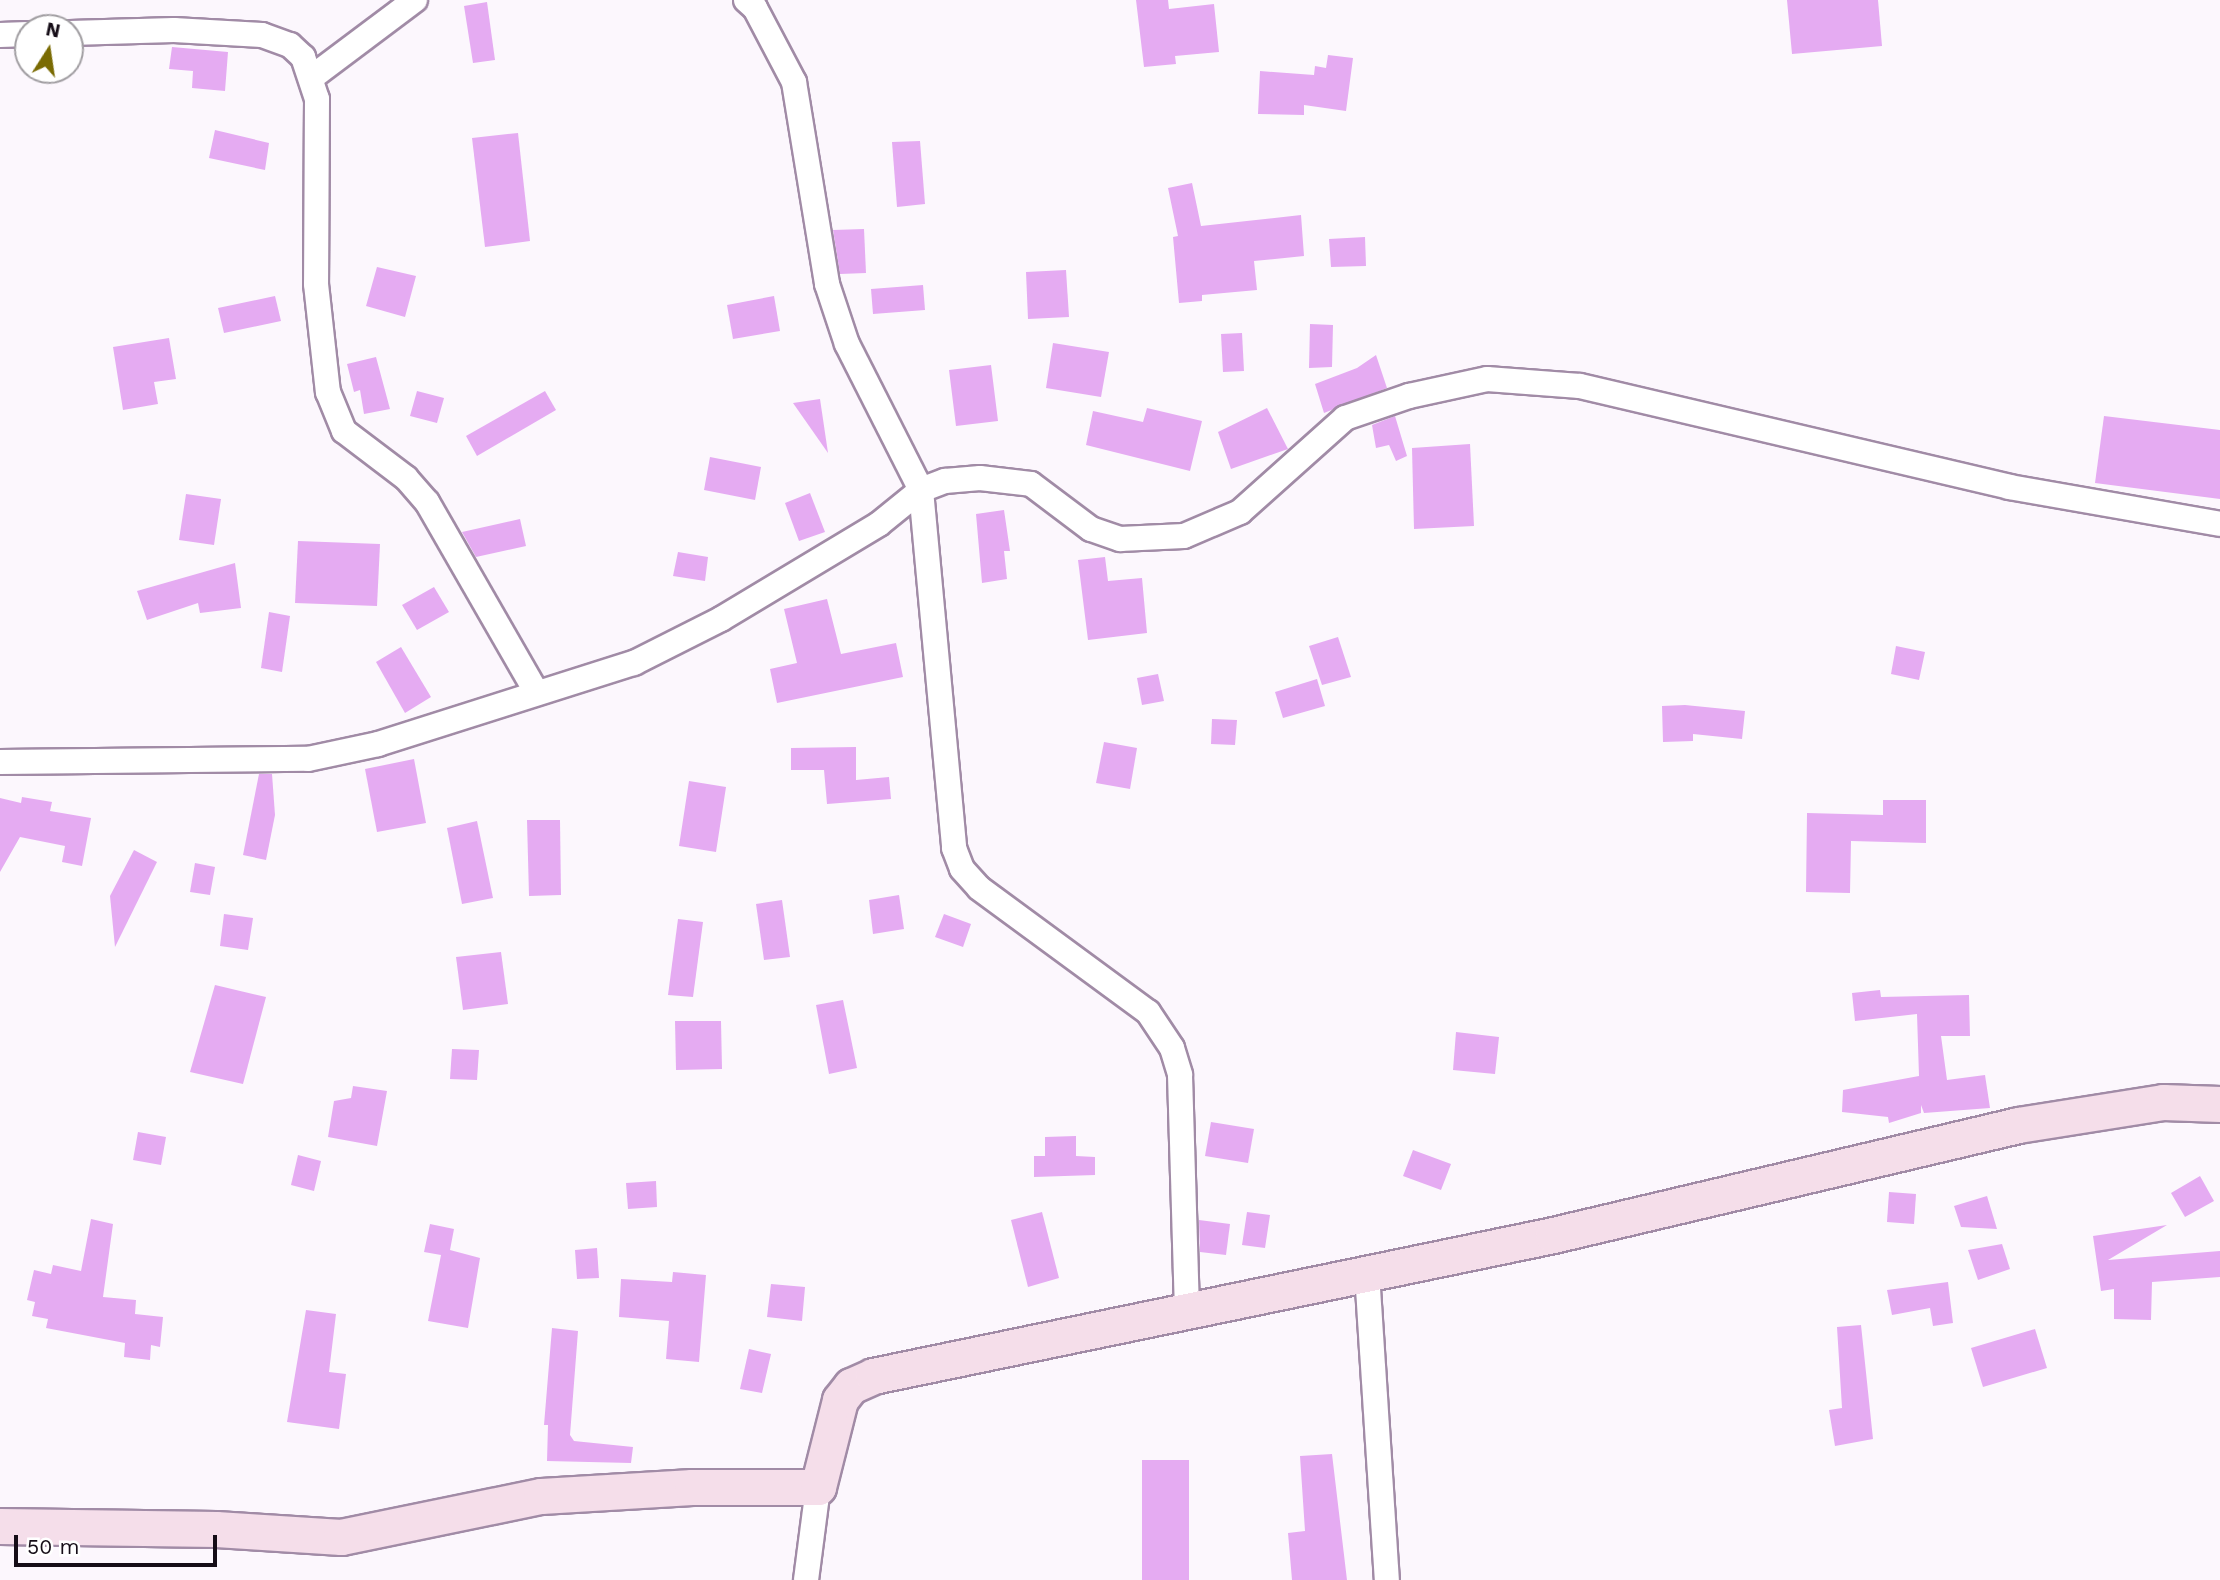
<!DOCTYPE html>
<style>
body{margin:0}
#map{position:relative;width:2220px;height:1580px;overflow:hidden;background:#fcf7fd;font-family:"Work Sans",sans-serif}
div>[style]{position:absolute}
.building>*{inset:0;background:#e5abf2}
.roads{filter:drop-shadow(2px 0 #a18ba6) drop-shadow(-2px 0 #a18ba6) drop-shadow(0 2px #a18ba6) drop-shadow(0 -2px #a18ba6)}
.street>*{height:24px;margin:-12px;padding:0 12px;transform-origin:12px;border-radius:12px;background:#fff}
.secondary>*{height:35px;margin:-17.5px;padding:0 17.5px;transform-origin:17.5px;border-radius:17.5px;background:#f5deea}
span{translate:-50% -50%;white-space:nowrap;text-align:center;line-height:1.15;-webkit-text-stroke:7px #fff;paint-order:stroke}
.north{position:absolute;left:14px;top:14px;width:70px;height:70px;box-sizing:border-box;background:#fff;border:2px solid #a19ea2;border-radius:50%;rotate:12deg;font-size:19px;font-weight:700;line-height:28px;text-align:center;color:#150d17}
.north::after{content:'';display:block;margin:auto;width:24px;height:32px;background:#7a6b03;clip-path:polygon(50% 0,100% 100%,50% 72%,0 100%)}
.scale{position:absolute;left:14px;top:1535px;width:203px;height:32px;box-sizing:border-box;border:4px solid #150d17;border-top:0;padding-left:9px;font-size:21px;line-height:24px;white-space:nowrap;color:#150d17;-webkit-text-stroke:5px #fff;paint-order:stroke}
</style>
<div id="map">
<div class="building">
<div style="clip-path:polygon(1136px 0,1168px 0,1169px 9px,1214px 4px,1219px 52px,1175px 56px,1176px 64px,1144px 67px)"></div>
<div style="clip-path:polygon(1787px 0,1878px 0,1882px 46px,1792px 54px)"></div>
<div style="clip-path:polygon(487px 2px,495px 60px,473px 63px,464px 6px)"></div>
<div style="clip-path:polygon(172px 47px,228px 52px,225px 91px,192px 88px,193px 71px,169px 69px)"></div>
<div style="clip-path:polygon(1328px 55px,1353px 58px,1346px 111px,1304px 105px,1304px 115px,1258px 114px,1260px 71px,1314px 75px,1315px 66px,1326px 68px)"></div>
<div style="clip-path:polygon(215px 130px,269px 143px,265px 170px,209px 158px)"></div>
<div style="clip-path:polygon(518px 133px,530px 241px,485px 247px,472px 138px)"></div>
<div style="clip-path:polygon(920px 141px,925px 204px,897px 207px,892px 142px)"></div>
<div style="clip-path:polygon(1192px 183px,1201px 226px,1301px 215px,1304px 256px,1254px 261px,1257px 290px,1202px 295px,1202px 301px,1179px 303px,1173px 237px,1178px 236px,1168px 188px)"></div>
<div style="clip-path:polygon(864px 229px,866px 273px,840px 274px,833px 230px)"></div>
<div style="clip-path:polygon(1365px 237px,1366px 266px,1331px 267px,1329px 239px)"></div>
<div style="clip-path:polygon(377px 267px,416px 276px,405px 317px,366px 306px)"></div>
<div style="clip-path:polygon(1066px 270px,1069px 317px,1028px 319px,1026px 272px)"></div>
<div style="clip-path:polygon(923px 285px,925px 310px,873px 314px,871px 289px)"></div>
<div style="clip-path:polygon(275px 296px,281px 321px,224px 333px,218px 308px)"></div>
<div style="clip-path:polygon(774px 296px,780px 331px,733px 339px,727px 305px)"></div>
<div style="clip-path:polygon(1310px 324px,1333px 325px,1332px 367px,1309px 368px)"></div>
<div style="clip-path:polygon(1242px 333px,1244px 371px,1223px 372px,1221px 334px)"></div>
<div style="clip-path:polygon(169px 338px,176px 379px,154px 382px,158px 404px,123px 410px,113px 347px)"></div>
<div style="clip-path:polygon(1053px 343px,1109px 352px,1101px 397px,1046px 388px)"></div>
<div style="clip-path:polygon(1376px 355px,1387px 388px,1324px 413px,1315px 384px,1357px 368px)"></div>
<div style="clip-path:polygon(376px 357px,390px 409px,364px 414px,360px 390px,354px 392px,347px 364px)"></div>
<div style="clip-path:polygon(991px 365px,998px 421px,956px 426px,949px 370px)"></div>
<div style="clip-path:polygon(417px 391px,444px 398px,437px 423px,410px 416px)"></div>
<div style="clip-path:polygon(545px 391px,556px 410px,477px 456px,466px 436px)"></div>
<div style="clip-path:polygon(820px 399px,828px 453px,793px 403px)"></div>
<div style="clip-path:polygon(1147px 408px,1202px 421px,1190px 471px,1086px 445px,1093px 411px,1143px 422px)"></div>
<div style="clip-path:polygon(1267px 408px,1288px 449px,1231px 469px,1218px 432px)"></div>
<div style="clip-path:polygon(1395px 416px,1407px 456px,1396px 461px,1389px 445px,1376px 448px,1372px 425px)"></div>
<div style="clip-path:polygon(2104px 416px,2220px 430px,2220px 499px,2095px 483px)"></div>
<div style="clip-path:polygon(1470px 444px,1474px 526px,1414px 529px,1412px 448px)"></div>
<div style="clip-path:polygon(710px 457px,761px 467px,755px 500px,704px 490px)"></div>
<div style="clip-path:polygon(810px 493px,825px 532px,799px 541px,785px 503px)"></div>
<div style="clip-path:polygon(186px 494px,221px 499px,214px 545px,179px 540px)"></div>
<div style="clip-path:polygon(1004px 510px,1010px 551px,1004px 551px,1007px 579px,982px 583px,976px 514px)"></div>
<div style="clip-path:polygon(520px 519px,526px 546px,476px 557px,462px 532px)"></div>
<div style="clip-path:polygon(298px 541px,380px 544px,377px 606px,295px 603px)"></div>
<div style="clip-path:polygon(678px 552px,708px 557px,705px 581px,673px 576px)"></div>
<div style="clip-path:polygon(1105px 557px,1108px 581px,1142px 578px,1147px 633px,1088px 640px,1078px 560px)"></div>
<div style="clip-path:polygon(235px 563px,241px 608px,200px 613px,198px 603px,147px 620px,137px 591px)"></div>
<div style="clip-path:polygon(434px 587px,449px 612px,417px 630px,402px 605px)"></div>
<div style="clip-path:polygon(827px 599px,841px 654px,896px 643px,903px 677px,777px 703px,770px 669px,797px 663px,784px 609px)"></div>
<div style="clip-path:polygon(269px 612px,290px 616px,282px 672px,261px 668px)"></div>
<div style="clip-path:polygon(1338px 637px,1351px 677px,1322px 685px,1309px 646px)"></div>
<div style="clip-path:polygon(1896px 646px,1925px 652px,1919px 680px,1891px 674px)"></div>
<div style="clip-path:polygon(401px 647px,431px 697px,405px 713px,376px 662px)"></div>
<div style="clip-path:polygon(1158px 674px,1164px 701px,1142px 705px,1137px 678px)"></div>
<div style="clip-path:polygon(1317px 679px,1325px 706px,1283px 718px,1275px 692px)"></div>
<div style="clip-path:polygon(1685px 705px,1745px 711px,1742px 739px,1693px 734px,1693px 741px,1663px 742px,1662px 706px)"></div>
<div style="clip-path:polygon(1212px 719px,1237px 720px,1235px 745px,1211px 744px)"></div>
<div style="clip-path:polygon(1104px 742px,1137px 748px,1130px 789px,1096px 783px)"></div>
<div style="clip-path:polygon(856px 747px,856px 780px,889px 777px,891px 799px,827px 804px,824px 770px,791px 770px,791px 748px)"></div>
<div style="clip-path:polygon(414px 759px,426px 823px,377px 832px,365px 769px)"></div>
<div style="clip-path:polygon(259px 774px,272px 774px,275px 815px,266px 860px,243px 855px)"></div>
<div style="clip-path:polygon(689px 781px,726px 787px,716px 852px,679px 846px)"></div>
<div style="clip-path:polygon(22px 797px,52px 802px,50px 811px,91px 818px,82px 866px,62px 862px,65px 846px,20px 837px,0 872px,0 798px,21px 803px)"></div>
<div style="clip-path:polygon(1883px 800px,1926px 800px,1926px 843px,1851px 841px,1850px 893px,1806px 892px,1807px 813px,1883px 815px)"></div>
<div style="clip-path:polygon(527px 820px,560px 820px,561px 895px,529px 896px)"></div>
<div style="clip-path:polygon(477px 821px,493px 898px,462px 904px,447px 828px)"></div>
<div style="clip-path:polygon(134px 850px,157px 862px,115px 947px,110px 896px)"></div>
<div style="clip-path:polygon(195px 863px,215px 867px,210px 895px,190px 892px)"></div>
<div style="clip-path:polygon(899px 895px,904px 929px,873px 934px,869px 900px)"></div>
<div style="clip-path:polygon(782px 900px,790px 957px,764px 960px,756px 904px)"></div>
<div style="clip-path:polygon(224px 914px,253px 918px,248px 950px,220px 946px)"></div>
<div style="clip-path:polygon(944px 914px,971px 924px,963px 947px,935px 937px)"></div>
<div style="clip-path:polygon(678px 919px,703px 922px,693px 997px,668px 995px)"></div>
<div style="clip-path:polygon(501px 952px,508px 1004px,463px 1010px,456px 957px)"></div>
<div style="clip-path:polygon(215px 985px,266px 997px,243px 1084px,190px 1072px)"></div>
<div style="clip-path:polygon(1880px 990px,1881px 997px,1969px 995px,1970px 1036px,1941px 1036px,1947px 1080px,1985px 1075px,1990px 1108px,1924px 1113px,1921px 1105px,1921px 1113px,1889px 1123px,1888px 1117px,1842px 1112px,1843px 1090px,1919px 1076px,1917px 1014px,1855px 1021px,1852px 993px)"></div>
<div style="clip-path:polygon(843px 1000px,857px 1068px,829px 1074px,816px 1005px)"></div>
<div style="clip-path:polygon(675px 1021px,721px 1021px,722px 1069px,676px 1070px)"></div>
<div style="clip-path:polygon(1456px 1032px,1499px 1037px,1495px 1074px,1453px 1070px)"></div>
<div style="clip-path:polygon(452px 1049px,479px 1050px,477px 1080px,450px 1079px)"></div>
<div style="clip-path:polygon(353px 1086px,387px 1091px,377px 1146px,328px 1137px,334px 1101px,351px 1098px)"></div>
<div style="clip-path:polygon(1211px 1122px,1254px 1129px,1248px 1163px,1205px 1156px)"></div>
<div style="clip-path:polygon(138px 1132px,166px 1137px,161px 1165px,133px 1160px)"></div>
<div style="clip-path:polygon(1076px 1136px,1076px 1156px,1095px 1157px,1095px 1175px,1034px 1177px,1034px 1156px,1045px 1156px,1045px 1137px)"></div>
<div style="clip-path:polygon(1413px 1150px,1451px 1164px,1441px 1190px,1403px 1176px)"></div>
<div style="clip-path:polygon(298px 1155px,321px 1161px,314px 1191px,291px 1185px)"></div>
<div style="clip-path:polygon(2200px 1176px,2214px 1201px,2185px 1217px,2171px 1193px)"></div>
<div style="clip-path:polygon(656px 1181px,657px 1207px,628px 1209px,626px 1183px)"></div>
<div style="clip-path:polygon(1889px 1192px,1916px 1194px,1914px 1224px,1887px 1222px)"></div>
<div style="clip-path:polygon(1987px 1196px,1997px 1229px,1961px 1227px,1954px 1206px)"></div>
<div style="clip-path:polygon(1042px 1212px,1059px 1278px,1028px 1287px,1011px 1220px)"></div>
<div style="clip-path:polygon(1247px 1212px,1270px 1215px,1265px 1248px,1242px 1245px)"></div>
<div style="clip-path:polygon(91px 1219px,113px 1224px,103px 1297px,136px 1300px,135px 1314px,163px 1317px,160px 1347px,151px 1345px,150px 1360px,124px 1357px,125px 1343px,46px 1328px,48px 1319px,32px 1316px,35px 1302px,27px 1300px,34px 1270px,51px 1274px,53px 1265px,81px 1271px)"></div>
<div style="clip-path:polygon(1199px 1220px,1230px 1224px,1226px 1255px,1200px 1252px)"></div>
<div style="clip-path:polygon(430px 1224px,454px 1229px,450px 1250px,480px 1258px,468px 1328px,428px 1321px,441px 1255px,424px 1252px)"></div>
<div style="clip-path:polygon(2167px 1225px,2108px 1260px,2220px 1251px,2220px 1277px,2152px 1282px,2151px 1320px,2114px 1319px,2114px 1289px,2101px 1291px,2093px 1236px)"></div>
<div style="clip-path:polygon(2002px 1244px,2010px 1269px,1978px 1280px,1968px 1250px)"></div>
<div style="clip-path:polygon(597px 1248px,599px 1278px,577px 1279px,575px 1250px)"></div>
<div style="clip-path:polygon(673px 1272px,706px 1275px,699px 1362px,666px 1359px,669px 1321px,619px 1317px,621px 1279px,672px 1282px)"></div>
<div style="clip-path:polygon(1948px 1282px,1953px 1323px,1933px 1326px,1930px 1308px,1892px 1315px,1887px 1290px)"></div>
<div style="clip-path:polygon(771px 1284px,805px 1287px,802px 1321px,767px 1317px)"></div>
<div style="clip-path:polygon(306px 1310px,336px 1314px,329px 1372px,346px 1374px,339px 1429px,287px 1422px)"></div>
<div style="clip-path:polygon(1861px 1325px,1873px 1439px,1835px 1446px,1829px 1410px,1842px 1408px,1837px 1327px)"></div>
<div style="clip-path:polygon(552px 1328px,578px 1331px,570px 1435px,574px 1441px,633px 1447px,631px 1463px,547px 1461px,548px 1425px,544px 1425px)"></div>
<div style="clip-path:polygon(2035px 1329px,2047px 1368px,1983px 1387px,1971px 1348px)"></div>
<div style="clip-path:polygon(749px 1349px,771px 1354px,762px 1393px,740px 1389px)"></div>
<div style="clip-path:polygon(1332px 1454px,1347px 1580px,1292px 1580px,1288px 1533px,1305px 1531px,1300px 1456px)"></div>
<div style="clip-path:polygon(1142px 1460px,1189px 1460px,1189px 1580px,1142px 1580px)"></div>
</div>
<div class="roads">
<div class="street">
<div style="left:746px;top:0;width:12px;rotate:42deg"></div>
<div style="left:755px;top:8px;width:84px;rotate:62.2deg"></div>
<div style="left:794px;top:82px;width:205px;rotate:80.7deg"></div>
<div style="left:827px;top:284px;width:63px;rotate:71.6deg"></div>
<div style="left:847px;top:344px;width:164px;rotate:63.1deg"></div>
<div style="left:921px;top:490px;width:360px;rotate:84.7deg"></div>
<div style="left:954px;top:848px;width:22px;rotate:69deg"></div>
<div style="left:962px;top:869px;width:25px;rotate:48deg"></div>
<div style="left:979px;top:888px;width:210px;rotate:36.3deg"></div>
<div style="left:1148px;top:1012px;width:43px;rotate:56.3deg"></div>
<div style="left:1172px;top:1048px;width:28px;rotate:73deg"></div>
<div style="left:1180px;top:1075px;width:236px;rotate:88.3deg"></div>
<div style="left:70px;top:33px;width:104px;rotate:-1.7deg"></div>
<div style="left:174px;top:30px;width:88px;rotate:3.3deg"></div>
<div style="left:262px;top:35px;width:30px;rotate:20deg"></div>
<div style="left:290px;top:45px;width:18px;rotate:43deg"></div>
<div style="left:303px;top:57px;width:44px;rotate:71.6deg"></div>
<div style="left:317px;top:99px;width:185px;rotate:90.3deg"></div>
<div style="left:316px;top:284px;width:109px;rotate:83.7deg"></div>
<div style="left:328px;top:392px;width:42px;rotate:67.7deg"></div>
<div style="left:344px;top:431px;width:78px;rotate:37.2deg"></div>
<div style="left:406px;top:478px;width:32px;rotate:49deg"></div>
<div style="left:427px;top:502px;width:220px;rotate:60.1deg"></div>
<div style="left:0;top:35px;width:28px;rotate:-2deg"></div>
<div style="left:311px;top:78px;width:130px;rotate:-36.9deg"></div>
<div style="left:0;top:762px;width:308px;rotate:-0.6deg"></div>
<div style="left:308px;top:759px;width:72px;rotate:-12.1deg"></div>
<div style="left:378px;top:744px;width:269px;rotate:-17.6deg"></div>
<div style="left:634px;top:663px;width:97px;rotate:-26.8deg"></div>
<div style="left:721px;top:619px;width:184px;rotate:-31deg"></div>
<div style="left:879px;top:524px;width:54px;rotate:-39deg"></div>
<div style="left:921px;top:490px;width:26px;rotate:-21deg"></div>
<div style="left:945px;top:481px;width:35px;rotate:-5deg"></div>
<div style="left:980px;top:478px;width:51px;rotate:6.7deg"></div>
<div style="left:1031px;top:484px;width:75px;rotate:36.9deg"></div>
<div style="left:1091px;top:529px;width:31px;rotate:19deg"></div>
<div style="left:1120px;top:539px;width:64px;rotate:-2.7deg"></div>
<div style="left:1184px;top:536px;width:61px;rotate:-23.2deg"></div>
<div style="left:1240px;top:512px;width:141px;rotate:-41.8deg"></div>
<div style="left:1345px;top:418px;width:68px;rotate:-19deg"></div>
<div style="left:1409px;top:396px;width:80px;rotate:-12.3deg"></div>
<div style="left:1487px;top:379px;width:93px;rotate:4.3deg"></div>
<div style="left:1580px;top:386px;width:441px;rotate:13.2deg"></div>
<div style="left:2009px;top:487px;width:214px;rotate:9.9deg"></div>
<div style="left:1367px;top:1273px;width:308px;rotate:86.3deg"></div>
<div style="left:806px;top:1580px;width:94px;rotate:-82.6deg"></div>
</div>
<div class="secondary">
<div style="left:0;top:1526px;width:216px;rotate:0.8deg"></div>
<div style="left:216px;top:1529px;width:125px;rotate:3.7deg"></div>
<div style="left:341px;top:1537px;width:204px;rotate:-11.6deg"></div>
<div style="left:541px;top:1496px;width:151px;rotate:-3.4deg"></div>
<div style="left:692px;top:1487px;width:126px"></div>
<div style="left:818px;top:1487px;width:90px;rotate:-75.8deg"></div>
<div style="left:840px;top:1400px;width:18px;rotate:-52deg"></div>
<div style="left:851px;top:1386px;width:24px;rotate:-24deg"></div>
<div style="left:873px;top:1376px;width:694px;rotate:-11.71deg"></div>
<div style="left:1553px;top:1235px;width:478px;rotate:-13.3deg"></div>
<div style="left:2018px;top:1125px;width:147px;rotate:-9deg"></div>
<div style="left:2163px;top:1102px;width:57px;rotate:2deg"></div>
</div>
</div>
<div class="north">N</div>
<div class="scale">50 m</div>
</div>
